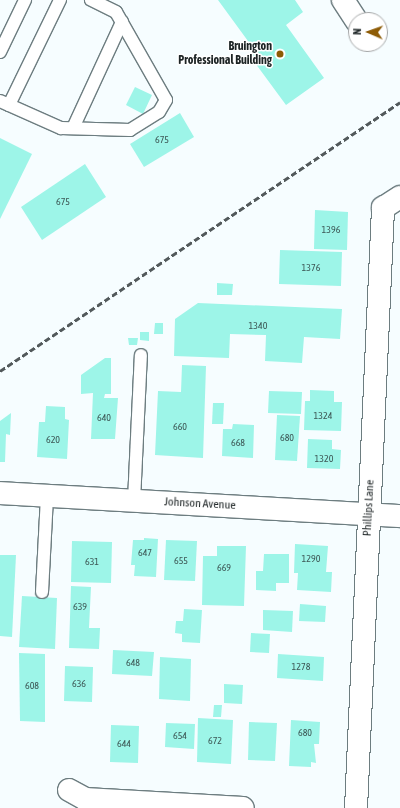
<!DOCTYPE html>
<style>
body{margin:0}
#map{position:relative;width:400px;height:808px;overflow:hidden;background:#f6fdff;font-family:"Asap Condensed",sans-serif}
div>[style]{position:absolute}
.building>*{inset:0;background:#9df5e8}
.roads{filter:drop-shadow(1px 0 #6d7d80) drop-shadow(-1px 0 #6d7d80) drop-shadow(0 1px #6d7d80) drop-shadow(0 -1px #6d7d80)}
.service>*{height:12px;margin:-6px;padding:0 6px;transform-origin:6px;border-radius:6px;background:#fff}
.minor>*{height:22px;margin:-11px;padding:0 11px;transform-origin:11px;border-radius:11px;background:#fff}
.rail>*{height:3px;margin-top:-1.5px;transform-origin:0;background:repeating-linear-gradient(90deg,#52595b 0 6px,transparent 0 9px)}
.dots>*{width:11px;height:11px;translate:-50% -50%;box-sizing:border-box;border:2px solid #fff;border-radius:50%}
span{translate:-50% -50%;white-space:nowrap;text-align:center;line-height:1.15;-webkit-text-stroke:3px #fff;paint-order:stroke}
.number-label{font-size:10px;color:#3d5856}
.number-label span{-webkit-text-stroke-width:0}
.poi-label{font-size:12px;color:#1d2425;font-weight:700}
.right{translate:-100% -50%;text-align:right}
.street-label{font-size:12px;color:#1d2425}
.north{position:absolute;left:348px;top:12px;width:40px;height:40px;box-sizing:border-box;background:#fff;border:1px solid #a5a7a8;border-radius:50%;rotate:272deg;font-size:11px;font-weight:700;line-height:16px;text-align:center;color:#1d2425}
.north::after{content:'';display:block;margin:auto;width:14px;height:18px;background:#8d5b05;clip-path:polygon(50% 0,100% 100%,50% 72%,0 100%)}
</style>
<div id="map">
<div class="building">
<div style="clip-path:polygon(218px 0,295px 0,303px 12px,286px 25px,324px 78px,286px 105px,250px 56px,256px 52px)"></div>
<div style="clip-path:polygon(135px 87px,152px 95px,143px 114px,126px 105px)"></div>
<div style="clip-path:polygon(180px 113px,194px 137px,144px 167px,130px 144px)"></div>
<div style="clip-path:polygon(0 138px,32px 154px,0 219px)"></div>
<div style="clip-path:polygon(85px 164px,106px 197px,42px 240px,21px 207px)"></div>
<div style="clip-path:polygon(315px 210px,348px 212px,347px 250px,314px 249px)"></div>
<div style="clip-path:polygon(280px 250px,342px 252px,341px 286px,279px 284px)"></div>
<div style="clip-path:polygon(217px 283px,233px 284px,232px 295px,217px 295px)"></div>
<div style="clip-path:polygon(198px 303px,342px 309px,340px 339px,304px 337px,302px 363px,265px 361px,266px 335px,230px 334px,229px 358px,174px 356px,175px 319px)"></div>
<div style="clip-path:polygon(155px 323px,163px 323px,163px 334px,154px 334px)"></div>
<div style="clip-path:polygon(140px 332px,149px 332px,149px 341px,140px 340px)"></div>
<div style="clip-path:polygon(128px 338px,138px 338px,137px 345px,129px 345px)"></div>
<div style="clip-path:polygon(105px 358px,111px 358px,111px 394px,105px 394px,104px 398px,118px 398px,115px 439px,91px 439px,93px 393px,81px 394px,81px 375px)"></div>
<div style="clip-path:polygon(182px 365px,206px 366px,203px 458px,155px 455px,158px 391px,181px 392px)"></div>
<div style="clip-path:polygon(310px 390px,334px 391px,334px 402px,342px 402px,341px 431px,304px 430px,305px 401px,310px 401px)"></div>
<div style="clip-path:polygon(269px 391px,302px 392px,301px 414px,268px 413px)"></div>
<div style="clip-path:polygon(213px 403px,224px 403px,223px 424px,212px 424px)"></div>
<div style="clip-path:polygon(46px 406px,65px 407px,65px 419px,69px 420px,67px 459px,37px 457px,39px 422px,45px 422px)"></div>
<div style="clip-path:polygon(11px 413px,10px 435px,6px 434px,5px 462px,0 462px,0 421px)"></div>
<div style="clip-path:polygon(277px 415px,300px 416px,297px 461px,275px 460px)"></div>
<div style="clip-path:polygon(233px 424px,254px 425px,253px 458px,222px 456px,223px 429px,232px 429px)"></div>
<div style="clip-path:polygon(308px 439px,332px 440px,332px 449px,341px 450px,340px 469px,307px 468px)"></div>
<div style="clip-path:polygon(144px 538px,158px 539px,156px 577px,134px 576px,135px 565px,131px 565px,133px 540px,144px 540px)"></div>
<div style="clip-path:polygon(166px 540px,197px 541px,195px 581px,164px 580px)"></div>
<div style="clip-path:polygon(72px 541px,112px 542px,111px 583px,71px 582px)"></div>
<div style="clip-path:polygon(295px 544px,328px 546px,326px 572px,332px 572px,331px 592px,297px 590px,298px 573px,294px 573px)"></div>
<div style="clip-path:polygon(217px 546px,246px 546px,244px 606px,202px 605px,203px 556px,217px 556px)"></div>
<div style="clip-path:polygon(264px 554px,289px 554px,289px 583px,276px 583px,276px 591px,256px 590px,256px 571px,263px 571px)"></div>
<div style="clip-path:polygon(0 555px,16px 555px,12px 637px,0 636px)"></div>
<div style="clip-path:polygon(71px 586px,91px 587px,89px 628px,100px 628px,99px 649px,69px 648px)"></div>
<div style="clip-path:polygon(22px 596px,57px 598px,55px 649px,19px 647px)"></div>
<div style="clip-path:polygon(300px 604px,326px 606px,325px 622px,299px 621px)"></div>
<div style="clip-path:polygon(184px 609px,202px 610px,200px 643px,182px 642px,182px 634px,175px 633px,176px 621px,183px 621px)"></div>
<div style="clip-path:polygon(263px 610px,293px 611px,292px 632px,263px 630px)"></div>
<div style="clip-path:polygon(251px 633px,270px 634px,269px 653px,250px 652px)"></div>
<div style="clip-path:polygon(113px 650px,154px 652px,152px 676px,112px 674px)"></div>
<div style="clip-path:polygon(19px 653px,45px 654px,45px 722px,20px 721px)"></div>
<div style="clip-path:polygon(278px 654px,324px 657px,323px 681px,277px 678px)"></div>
<div style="clip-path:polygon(160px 657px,191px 659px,190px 701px,159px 699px)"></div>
<div style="clip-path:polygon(65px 666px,93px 667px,92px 702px,64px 701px)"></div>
<div style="clip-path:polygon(224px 684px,243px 685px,242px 704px,224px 703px)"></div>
<div style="clip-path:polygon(214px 705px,222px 705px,221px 717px,213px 717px)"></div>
<div style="clip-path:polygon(198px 718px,233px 720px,231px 764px,197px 762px)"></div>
<div style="clip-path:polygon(291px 720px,320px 722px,319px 744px,314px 744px,316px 763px,311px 762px,311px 767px,289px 766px)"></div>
<div style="clip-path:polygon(249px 722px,277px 723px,275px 761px,248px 760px)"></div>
<div style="clip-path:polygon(166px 723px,195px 724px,194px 749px,165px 747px)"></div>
<div style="clip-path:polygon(111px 725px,139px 726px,138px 763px,110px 762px)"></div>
</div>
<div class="roads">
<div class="service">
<div style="left:0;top:52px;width:58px;rotate:-64.3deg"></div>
<div style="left:0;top:101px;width:67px;rotate:23.9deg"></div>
<div style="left:61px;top:128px;width:69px;rotate:1.7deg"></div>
<div style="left:130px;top:130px;width:34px;rotate:-32deg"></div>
<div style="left:159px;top:112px;width:14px;rotate:-60deg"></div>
<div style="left:166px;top:100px;width:101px;rotate:-119.6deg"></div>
<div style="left:116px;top:12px;width:28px;rotate:-154deg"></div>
<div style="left:9px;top:105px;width:117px;rotate:-64.1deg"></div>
<div style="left:73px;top:128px;width:117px;rotate:-65.2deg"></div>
<div style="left:134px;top:501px;width:146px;rotate:-87.3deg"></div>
<div style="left:42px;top:592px;width:96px;rotate:-87deg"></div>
</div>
<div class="minor">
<div style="left:343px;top:0;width:24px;rotate:57deg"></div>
<div style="left:0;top:493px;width:401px;rotate:3.3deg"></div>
<div style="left:69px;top:790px;width:18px;rotate:29deg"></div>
<div style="left:85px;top:799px;width:158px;rotate:3.3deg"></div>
<div style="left:356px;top:808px;width:601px;rotate:-87.42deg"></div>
<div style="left:383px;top:208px;width:20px;rotate:-33deg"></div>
</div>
</div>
<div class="rail">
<div style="left:0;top:371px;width:482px;rotate:-33.9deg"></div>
</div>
<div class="dots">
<div style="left:280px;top:54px;background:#8d5b05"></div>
</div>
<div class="number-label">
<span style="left:162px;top:140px">675</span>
<span style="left:63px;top:202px">675</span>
<span style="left:331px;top:230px">1396</span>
<span style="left:311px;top:268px">1376</span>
<span style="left:258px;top:326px">1340</span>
<span style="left:323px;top:416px">1324</span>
<span style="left:104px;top:418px">640</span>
<span style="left:180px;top:427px">660</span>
<span style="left:287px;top:438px">680</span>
<span style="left:53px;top:440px">620</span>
<span style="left:238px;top:443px">668</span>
<span style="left:324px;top:459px">1320</span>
<span style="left:145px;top:553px">647</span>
<span style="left:311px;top:559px">1290</span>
<span style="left:181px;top:561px">655</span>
<span style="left:92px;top:562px">631</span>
<span style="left:224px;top:568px">669</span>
<span style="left:80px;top:607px">639</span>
<span style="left:133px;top:663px">648</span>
<span style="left:301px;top:667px">1278</span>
<span style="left:79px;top:684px">636</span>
<span style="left:32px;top:686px">608</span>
<span style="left:305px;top:733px">680</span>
<span style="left:180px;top:736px">654</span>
<span style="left:215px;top:741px">672</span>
<span style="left:124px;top:744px">644</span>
</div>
<div class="poi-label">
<span class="right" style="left:272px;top:54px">Bruington<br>Professional Building</span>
</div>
<div class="street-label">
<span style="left:200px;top:504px;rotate:3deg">Johnson Avenue</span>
<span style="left:369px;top:508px;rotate:-87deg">Phillips Lane</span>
</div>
<div class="north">N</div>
</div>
